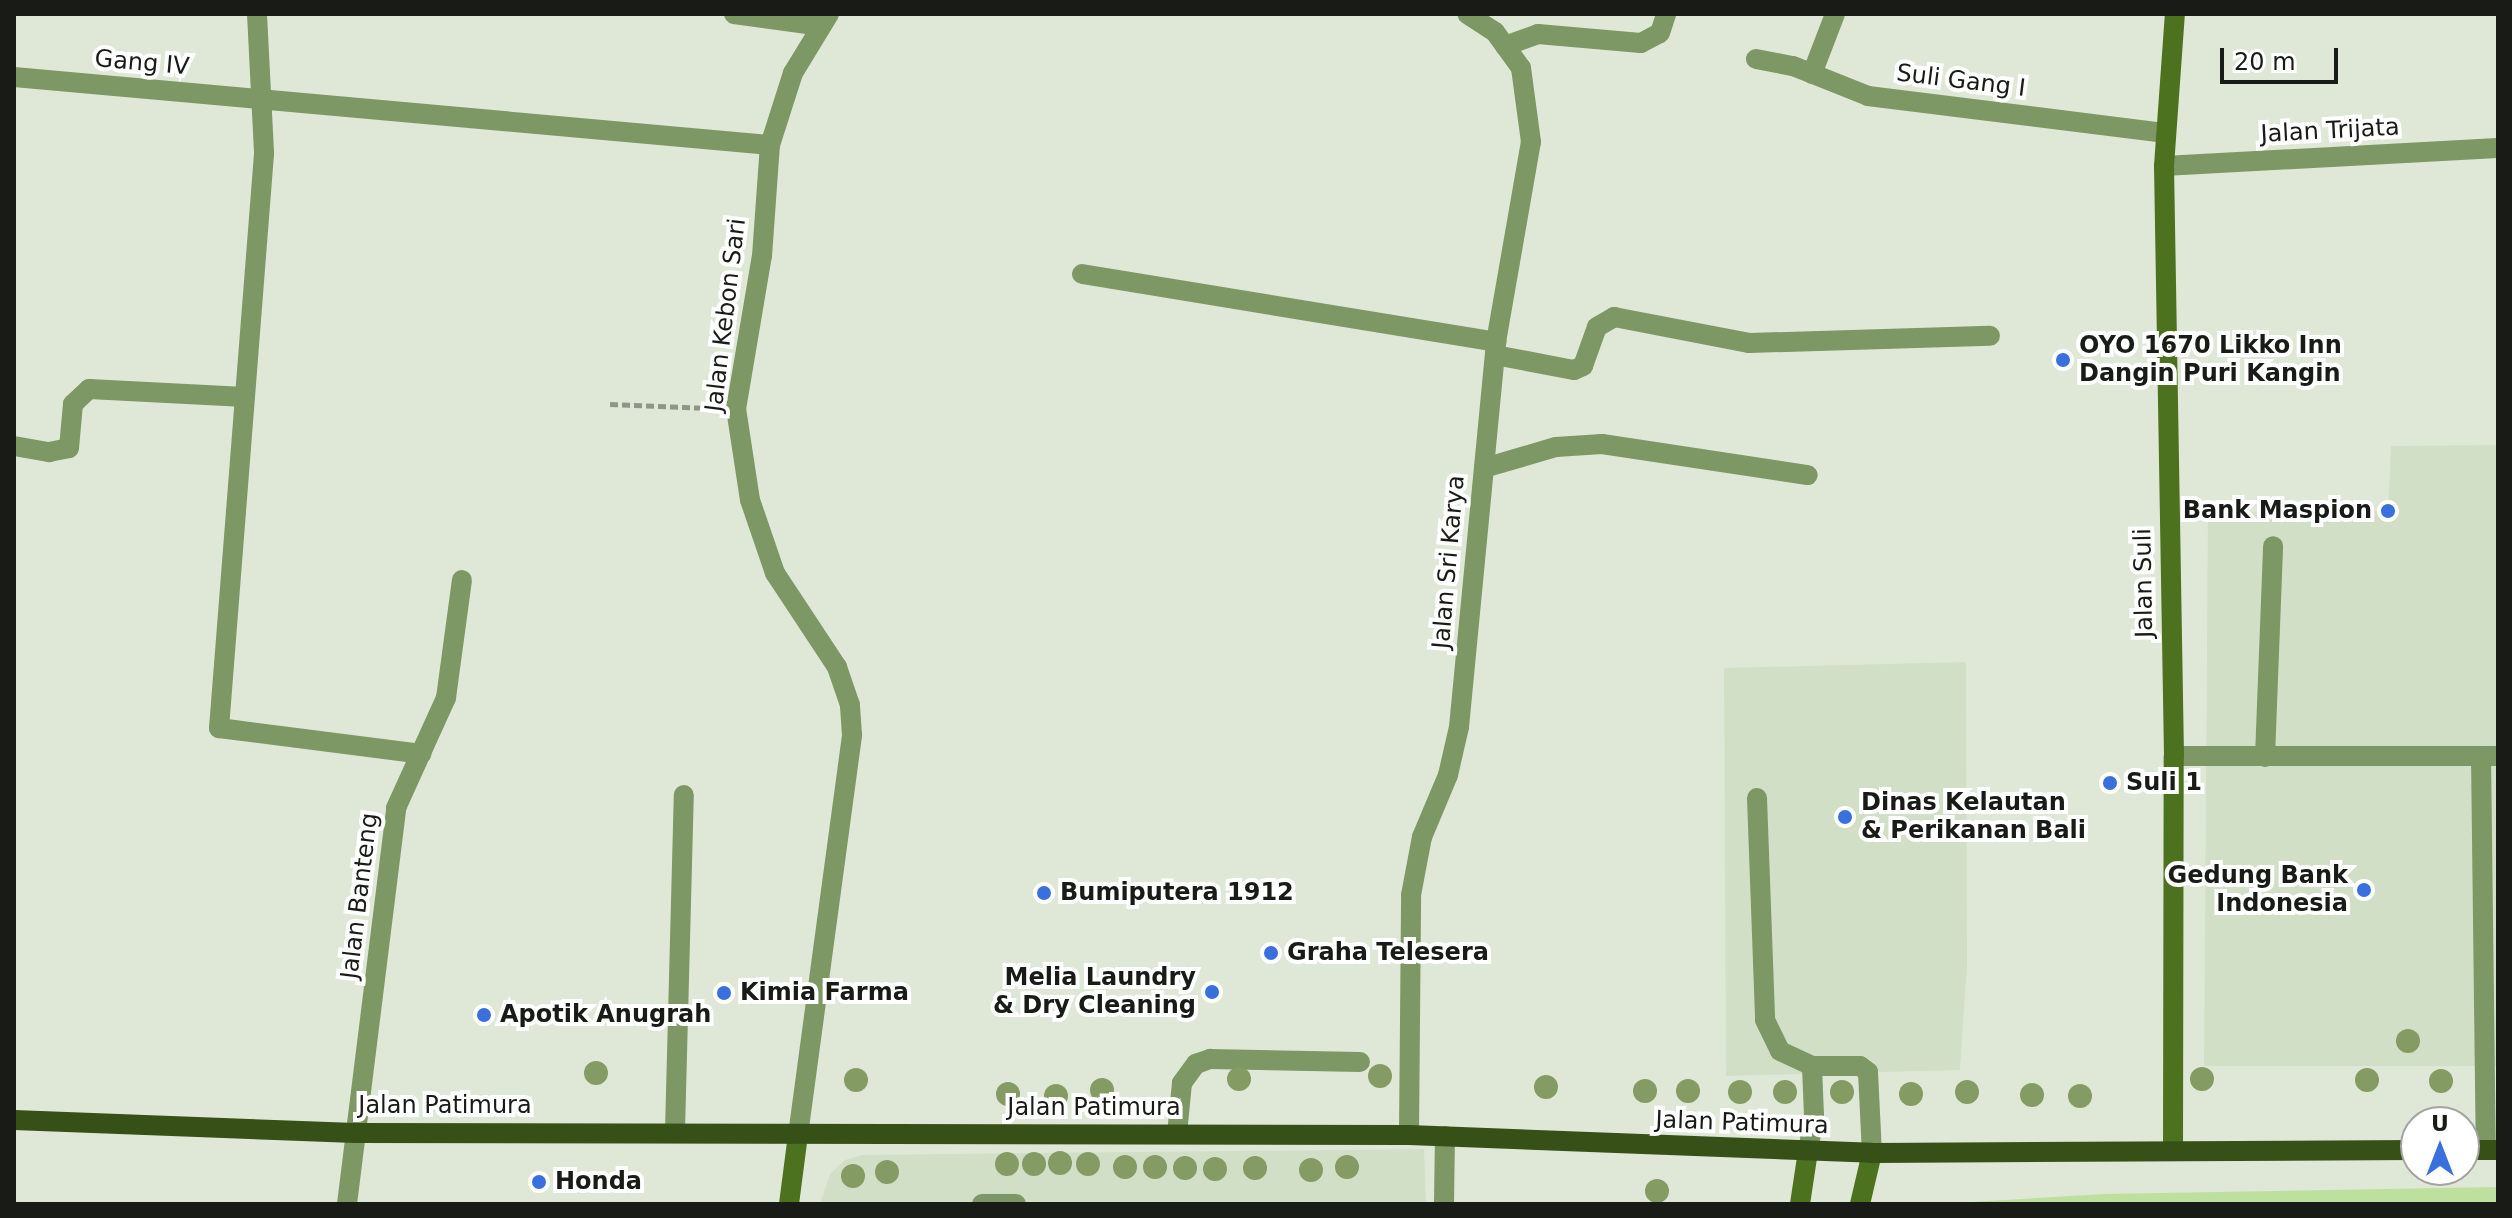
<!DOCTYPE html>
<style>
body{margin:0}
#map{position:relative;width:2512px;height:1218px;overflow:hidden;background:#dfe8d7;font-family:"DejaVu Sans",sans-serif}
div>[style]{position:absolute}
.built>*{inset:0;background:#d2dfc7}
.green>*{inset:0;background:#bde09f}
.path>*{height:5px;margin-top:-2.5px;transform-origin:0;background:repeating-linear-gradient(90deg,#8f9689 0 8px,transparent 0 12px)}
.lane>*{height:20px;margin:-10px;padding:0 10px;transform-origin:10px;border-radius:10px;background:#7d9765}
.street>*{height:20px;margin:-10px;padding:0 10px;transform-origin:10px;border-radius:10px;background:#7d9765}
.secondary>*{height:20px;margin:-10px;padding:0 10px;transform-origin:10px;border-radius:10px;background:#4c711f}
.primary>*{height:20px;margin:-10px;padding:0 10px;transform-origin:10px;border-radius:10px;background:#365018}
.trees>*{width:24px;height:24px;margin:-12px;border-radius:50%;background:#849b64}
.dots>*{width:22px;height:22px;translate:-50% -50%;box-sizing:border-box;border:4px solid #fff;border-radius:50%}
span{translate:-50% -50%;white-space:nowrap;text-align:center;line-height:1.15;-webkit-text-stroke:8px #fff;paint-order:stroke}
.street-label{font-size:24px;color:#191c16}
.poi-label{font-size:24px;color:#191c16;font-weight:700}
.left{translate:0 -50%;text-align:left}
.right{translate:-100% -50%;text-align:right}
.frame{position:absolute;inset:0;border:16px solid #191c16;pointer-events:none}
.north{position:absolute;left:2400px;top:1106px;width:80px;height:80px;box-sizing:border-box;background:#fff;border:2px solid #a3a4a2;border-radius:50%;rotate:0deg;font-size:22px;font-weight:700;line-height:32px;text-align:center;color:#191c16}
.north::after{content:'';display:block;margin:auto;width:28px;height:36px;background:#3a6fde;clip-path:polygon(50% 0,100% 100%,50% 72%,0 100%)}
.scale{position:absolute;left:2220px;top:48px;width:118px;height:36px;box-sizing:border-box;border:4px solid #191c16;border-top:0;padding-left:10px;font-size:24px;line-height:28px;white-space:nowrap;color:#191c16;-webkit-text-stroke:6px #fff;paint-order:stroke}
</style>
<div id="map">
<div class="built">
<div style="clip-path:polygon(2498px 445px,2498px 1066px,2204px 1066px,2208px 513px,2388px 511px,2391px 446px)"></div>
<div style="clip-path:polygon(1966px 662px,1967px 965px,1960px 1070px,1726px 1076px,1724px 668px)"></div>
<div style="clip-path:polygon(1424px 1149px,1426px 1204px,820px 1204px,830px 1174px,845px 1160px,862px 1155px)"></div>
</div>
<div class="green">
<div style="clip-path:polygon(2498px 1187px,2498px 1204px,1937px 1204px,2104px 1194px)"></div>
</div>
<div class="path">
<div style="left:610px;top:404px;width:99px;rotate:2.3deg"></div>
</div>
<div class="lane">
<div style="left:2174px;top:756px;width:324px"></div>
<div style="left:2481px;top:756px;width:394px;rotate:89.3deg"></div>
<div style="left:2265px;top:757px;width:211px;rotate:-87.8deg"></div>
<div style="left:1757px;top:798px;width:222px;rotate:87.9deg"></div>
<div style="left:1765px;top:1020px;width:34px;rotate:64deg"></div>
<div style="left:1780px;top:1051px;width:35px;rotate:25deg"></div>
<div style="left:1812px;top:1066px;width:48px"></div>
<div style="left:1860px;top:1066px;width:10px;rotate:37deg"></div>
<div style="left:1868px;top:1072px;width:81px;rotate:87.2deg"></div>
<div style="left:1177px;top:1134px;width:51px;rotate:-84.4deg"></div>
<div style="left:1182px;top:1083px;width:24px;rotate:-54deg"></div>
<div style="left:1196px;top:1064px;width:15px;rotate:-20deg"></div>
<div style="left:1210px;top:1059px;width:150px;rotate:1.1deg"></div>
<div style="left:1808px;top:1151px;width:36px;rotate:-80deg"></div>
<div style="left:1814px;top:1116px;width:50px;rotate:-92.3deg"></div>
<div style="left:982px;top:1204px;width:34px"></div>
</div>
<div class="street">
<div style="left:257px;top:14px;width:140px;rotate:87.1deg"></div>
<div style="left:264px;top:154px;width:576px;rotate:94.48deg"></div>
<div style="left:219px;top:728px;width:204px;rotate:7.3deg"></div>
<div style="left:734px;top:14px;width:87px;rotate:7.9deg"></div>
<div style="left:1505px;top:46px;width:35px;rotate:-20deg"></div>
<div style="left:1538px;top:34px;width:103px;rotate:5deg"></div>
<div style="left:1641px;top:43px;width:21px;rotate:-28deg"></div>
<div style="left:1660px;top:33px;width:20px;rotate:-72deg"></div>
<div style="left:1756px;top:59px;width:38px;rotate:11deg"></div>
<div style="left:1793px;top:66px;width:81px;rotate:21.8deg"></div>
<div style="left:1868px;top:96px;width:298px;rotate:7.1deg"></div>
<div style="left:1812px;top:74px;width:64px;rotate:-69deg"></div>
<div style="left:14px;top:77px;width:759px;rotate:5.14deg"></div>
<div style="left:2164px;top:166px;width:334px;rotate:-3.1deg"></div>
<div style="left:1082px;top:274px;width:420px;rotate:9.3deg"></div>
<div style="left:1495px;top:355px;width:80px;rotate:10.8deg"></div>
<div style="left:1574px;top:370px;width:10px;rotate:-24deg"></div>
<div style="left:1583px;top:366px;width:41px;rotate:-70.3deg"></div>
<div style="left:1597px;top:327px;width:20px;rotate:-30deg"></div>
<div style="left:1614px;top:317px;width:137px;rotate:10.9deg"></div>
<div style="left:1749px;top:343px;width:241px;rotate:-1.7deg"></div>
<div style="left:14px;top:446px;width:36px;rotate:10deg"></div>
<div style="left:49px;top:452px;width:20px;rotate:-11deg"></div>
<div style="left:69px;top:448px;width:44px;rotate:-84.8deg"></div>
<div style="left:73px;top:404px;width:22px;rotate:-43deg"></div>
<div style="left:89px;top:389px;width:156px;rotate:2.9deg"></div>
<div style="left:1484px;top:468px;width:75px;rotate:-16.3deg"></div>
<div style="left:1556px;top:447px;width:46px;rotate:-3.7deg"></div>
<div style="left:1602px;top:444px;width:208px;rotate:8.6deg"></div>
<div style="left:675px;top:1131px;width:336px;rotate:-88.5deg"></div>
<div style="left:798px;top:1135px;width:404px;rotate:-82.3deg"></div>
<div style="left:852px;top:735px;width:30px;rotate:-94deg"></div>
<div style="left:850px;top:705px;width:40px;rotate:-108.9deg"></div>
<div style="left:837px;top:667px;width:113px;rotate:-123.4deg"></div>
<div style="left:775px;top:573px;width:77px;rotate:-108.9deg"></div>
<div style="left:750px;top:500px;width:92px;rotate:-98.7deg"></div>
<div style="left:736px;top:409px;width:155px;rotate:-80.4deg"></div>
<div style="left:762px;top:256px;width:111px;rotate:-85.9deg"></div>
<div style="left:770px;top:145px;width:76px;rotate:-72.3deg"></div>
<div style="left:793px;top:73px;width:69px;rotate:-58.6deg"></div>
<div style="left:1409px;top:1135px;width:240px;rotate:-89.5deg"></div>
<div style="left:1411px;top:895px;width:59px;rotate:-79.3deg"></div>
<div style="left:1422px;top:837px;width:67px;rotate:-67.2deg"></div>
<div style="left:1448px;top:775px;width:49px;rotate:-77.1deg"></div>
<div style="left:1459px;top:727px;width:387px;rotate:-84.5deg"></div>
<div style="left:1496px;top:342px;width:203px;rotate:-80.1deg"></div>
<div style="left:1531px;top:142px;width:75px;rotate:-97.7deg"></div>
<div style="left:1521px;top:68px;width:44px;rotate:-125.8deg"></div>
<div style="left:1495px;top:32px;width:33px;rotate:-147deg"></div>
<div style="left:347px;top:1204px;width:399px;rotate:-82.9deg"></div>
<div style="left:396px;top:808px;width:121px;rotate:-65.6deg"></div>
<div style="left:446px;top:698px;width:119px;rotate:-82.3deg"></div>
<div style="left:1444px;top:1204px;width:68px;rotate:-89.2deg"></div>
</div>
<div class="secondary">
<div style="left:2173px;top:1151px;width:395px;rotate:-89.9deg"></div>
<div style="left:2174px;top:756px;width:590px;rotate:-90.97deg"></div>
<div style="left:2164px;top:166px;width:152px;rotate:-85.9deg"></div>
<div style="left:789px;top:1204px;width:70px;rotate:-82.6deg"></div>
<div style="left:1800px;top:1204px;width:54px;rotate:-81.4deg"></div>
<div style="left:1860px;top:1204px;width:52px;rotate:-76.8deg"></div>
</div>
<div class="primary">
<div style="left:14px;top:1120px;width:341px;rotate:2.2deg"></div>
<div style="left:355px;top:1133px;width:1054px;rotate:0.11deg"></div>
<div style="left:1409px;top:1135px;width:463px;rotate:2.2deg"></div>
<div style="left:1872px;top:1153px;width:544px;rotate:-0.32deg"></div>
<div style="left:2464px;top:1150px;width:34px"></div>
</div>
<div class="trees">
<div style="left:2408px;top:1041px"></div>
<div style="left:596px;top:1073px"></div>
<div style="left:1380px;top:1076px"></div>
<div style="left:1239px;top:1079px"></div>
<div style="left:2202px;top:1079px"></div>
<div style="left:856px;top:1080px"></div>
<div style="left:2367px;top:1080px"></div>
<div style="left:2441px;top:1081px"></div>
<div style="left:1546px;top:1087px"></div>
<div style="left:1102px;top:1090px"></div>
<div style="left:1645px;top:1091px"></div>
<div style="left:1688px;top:1091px"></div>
<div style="left:1740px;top:1092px"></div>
<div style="left:1785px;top:1092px"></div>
<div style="left:1842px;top:1092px"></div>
<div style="left:1967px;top:1092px"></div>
<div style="left:1008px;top:1094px"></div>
<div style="left:1911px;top:1094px"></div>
<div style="left:2032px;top:1095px"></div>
<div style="left:1056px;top:1096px"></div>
<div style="left:2080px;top:1096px"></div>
<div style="left:1060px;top:1163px"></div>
<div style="left:1007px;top:1164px"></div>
<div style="left:1034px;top:1164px"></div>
<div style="left:1088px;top:1164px"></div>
<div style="left:1125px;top:1167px"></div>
<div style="left:1155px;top:1167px"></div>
<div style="left:1347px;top:1167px"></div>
<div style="left:1185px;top:1168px"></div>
<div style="left:1255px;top:1168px"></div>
<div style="left:1215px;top:1169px"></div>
<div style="left:1311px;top:1170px"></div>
<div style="left:887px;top:1172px"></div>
<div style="left:853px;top:1176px"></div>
<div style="left:1657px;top:1191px"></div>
</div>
<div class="dots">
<div style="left:2063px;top:360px;background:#3a6fde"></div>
<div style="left:2388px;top:511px;background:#3a6fde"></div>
<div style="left:2110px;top:783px;background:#3a6fde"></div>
<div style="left:1845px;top:817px;background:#3a6fde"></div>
<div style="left:2364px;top:890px;background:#3a6fde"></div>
<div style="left:1044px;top:893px;background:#3a6fde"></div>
<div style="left:1271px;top:953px;background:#3a6fde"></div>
<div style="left:1212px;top:992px;background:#3a6fde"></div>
<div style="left:724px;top:993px;background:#3a6fde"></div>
<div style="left:484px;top:1015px;background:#3a6fde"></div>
<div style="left:539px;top:1182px;background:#3a6fde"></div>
</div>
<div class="street-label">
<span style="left:142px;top:63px;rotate:5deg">Gang IV</span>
<span style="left:1961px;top:81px;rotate:7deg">Suli Gang I</span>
<span style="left:2330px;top:131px;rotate:-3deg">Jalan Trijata</span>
<span style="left:726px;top:315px;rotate:-83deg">Jalan Kebon Sari</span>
<span style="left:1449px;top:562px;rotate:-85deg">Jalan Sri Karya</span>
<span style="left:2144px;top:583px;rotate:-91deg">Jalan Suli</span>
<span style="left:360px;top:896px;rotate:-83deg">Jalan Banteng</span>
<span style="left:445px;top:1106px">Jalan Patimura</span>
<span style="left:1094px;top:1108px">Jalan Patimura</span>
<span style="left:1742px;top:1123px;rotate:2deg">Jalan Patimura</span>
</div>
<div class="poi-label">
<span class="left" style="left:2079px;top:360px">OYO 1670 Likko Inn<br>Dangin Puri Kangin</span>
<span class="right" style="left:2372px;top:511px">Bank Maspion</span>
<span class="left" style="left:2126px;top:783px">Suli 1</span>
<span class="left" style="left:1861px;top:817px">Dinas Kelautan<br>&amp; Perikanan Bali</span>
<span class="right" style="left:2348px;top:890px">Gedung Bank<br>Indonesia</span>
<span class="left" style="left:1060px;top:893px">Bumiputera 1912</span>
<span class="left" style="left:1287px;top:953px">Graha Telesera</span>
<span class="right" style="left:1196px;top:992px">Melia Laundry<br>&amp; Dry Cleaning</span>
<span class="left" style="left:740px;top:993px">Kimia Farma</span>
<span class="left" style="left:500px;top:1015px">Apotik Anugrah</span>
<span class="left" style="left:555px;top:1182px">Honda</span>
</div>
<div class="frame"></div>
<div class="north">U</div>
<div class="scale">20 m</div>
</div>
